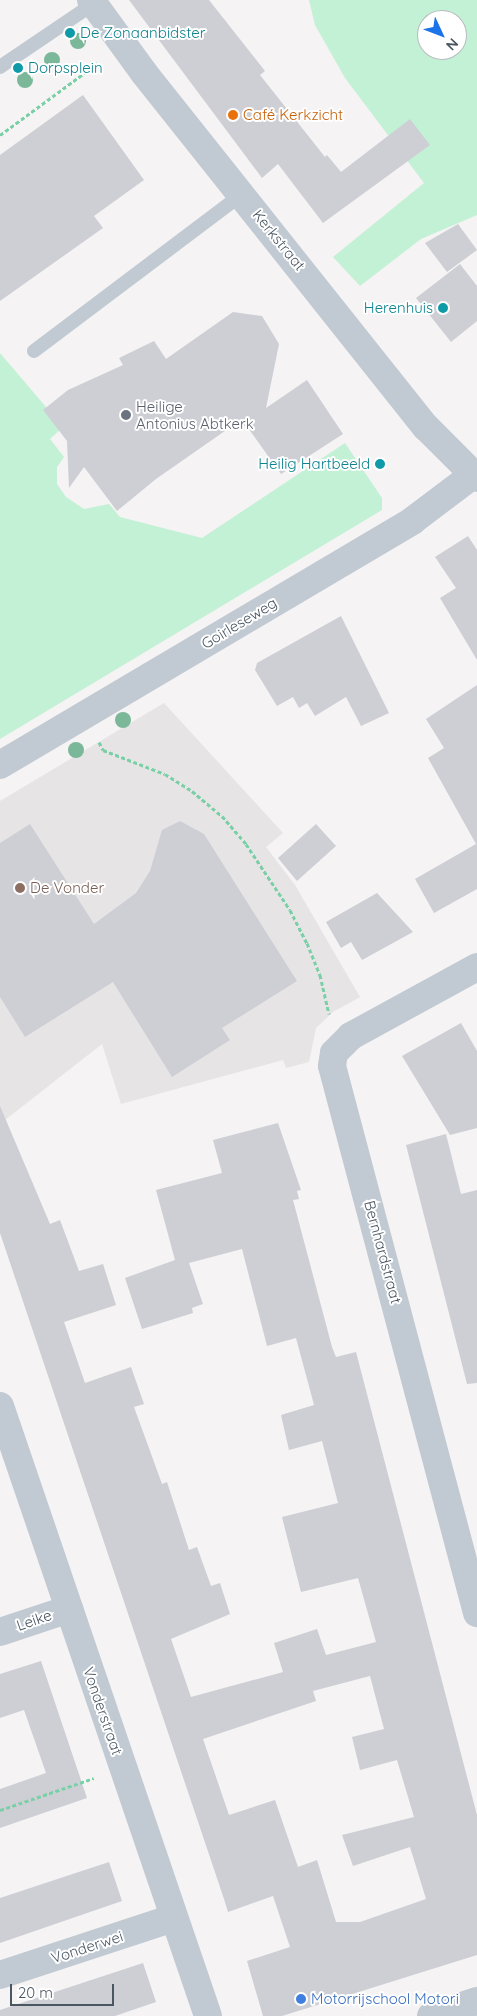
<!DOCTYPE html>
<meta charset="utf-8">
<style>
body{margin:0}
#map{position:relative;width:477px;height:2016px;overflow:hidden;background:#f5f3f3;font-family:Quicksand,sans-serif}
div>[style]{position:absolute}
.education>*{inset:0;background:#e6e4e5}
.green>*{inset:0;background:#c3f1d5}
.building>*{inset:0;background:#cdcfd5}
.path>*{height:3px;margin-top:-1.5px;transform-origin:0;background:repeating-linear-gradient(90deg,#7ad0a6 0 4px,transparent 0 6.5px)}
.service>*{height:14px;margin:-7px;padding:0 7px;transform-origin:7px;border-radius:7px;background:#c1cad2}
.minor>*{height:28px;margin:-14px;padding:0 14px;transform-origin:14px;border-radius:14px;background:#c1cad2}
.tertiary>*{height:28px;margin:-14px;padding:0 14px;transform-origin:14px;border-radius:14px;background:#c1cad2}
.trees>*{width:16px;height:16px;margin:-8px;border-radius:50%;background:#7bb799}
.dots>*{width:14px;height:14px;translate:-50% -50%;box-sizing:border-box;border:2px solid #fff;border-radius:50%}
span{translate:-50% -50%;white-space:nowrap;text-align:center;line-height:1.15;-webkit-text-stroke:4px #fff;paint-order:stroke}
.culture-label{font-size:15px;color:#0d838f}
.left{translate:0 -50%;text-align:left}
.right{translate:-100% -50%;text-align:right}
.food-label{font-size:15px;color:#c56008}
.street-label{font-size:15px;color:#4a5661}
.worship-label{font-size:15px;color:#5b616d}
.education-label{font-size:15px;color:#785e54}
.shop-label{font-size:15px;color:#366cbe}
.north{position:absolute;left:417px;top:10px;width:50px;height:50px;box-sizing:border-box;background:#fff;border:1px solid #b7bbc0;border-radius:50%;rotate:133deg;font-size:14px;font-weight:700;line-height:20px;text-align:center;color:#4a5661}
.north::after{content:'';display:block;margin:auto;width:18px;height:22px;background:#1a73e8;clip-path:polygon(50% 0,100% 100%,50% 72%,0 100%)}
.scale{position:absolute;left:10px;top:1984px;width:104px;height:22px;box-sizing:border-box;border:2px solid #4a5661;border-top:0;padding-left:6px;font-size:15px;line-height:18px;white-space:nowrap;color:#4a5661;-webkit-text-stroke:4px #fff;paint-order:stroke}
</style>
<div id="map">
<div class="education">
<div style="clip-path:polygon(164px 703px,283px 833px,266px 847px,295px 885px,360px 997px,333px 1012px,316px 1028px,309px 1062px,286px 1068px,283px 1060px,121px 1104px,102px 1044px,0 1124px,0 801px)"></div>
</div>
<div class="green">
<div style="clip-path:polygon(evenodd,309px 0,477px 0,477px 215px,421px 239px,360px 286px,333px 257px,424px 183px,345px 78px,315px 25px,309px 0,427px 20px,457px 20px,457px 50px,427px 50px,427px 20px)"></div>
<div style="clip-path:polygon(0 353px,63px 427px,50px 439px,64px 457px,57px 467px,57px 484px,66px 497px,84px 509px,109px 504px,120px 517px,202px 538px,345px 443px,382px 498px,382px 510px,0 739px)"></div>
</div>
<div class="building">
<div style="clip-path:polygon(129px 0,209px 0,265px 71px,260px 75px,325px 157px,327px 155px,341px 172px,410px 119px,430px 145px,323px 223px,278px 164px,262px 178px)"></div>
<div style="clip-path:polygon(83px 95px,144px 180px,94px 216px,103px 228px,0 301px,0 155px)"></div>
<div style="clip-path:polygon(458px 224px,477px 250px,447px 272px,425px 243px)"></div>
<div style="clip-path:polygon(460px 264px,477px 286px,477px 321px,451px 342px,416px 298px)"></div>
<div style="clip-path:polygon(233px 312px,262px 316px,279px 344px,266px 408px,307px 380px,343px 434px,281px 474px,246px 425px,236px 431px,232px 426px,156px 479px,117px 511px,84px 467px,69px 488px,67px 441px,43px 410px,68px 390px,123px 365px,119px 358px,154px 341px,166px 359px)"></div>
<div style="clip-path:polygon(468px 536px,477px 550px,477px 660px,440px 598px,456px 588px,435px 557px)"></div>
<div style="clip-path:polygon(341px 616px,389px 713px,361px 726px,346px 697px,315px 716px,307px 703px,299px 708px,293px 697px,277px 706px,255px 670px,257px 663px)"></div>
<div style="clip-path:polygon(477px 685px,477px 889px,434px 913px,415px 879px,476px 844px,428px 758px,444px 748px,426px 719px)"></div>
<div style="clip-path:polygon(180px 821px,204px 834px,297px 981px,222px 1028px,230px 1040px,172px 1077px,113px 982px,25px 1037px,0 997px,0 843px,30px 824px,94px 924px,136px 893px,150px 871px,162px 830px)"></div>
<div style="clip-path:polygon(316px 824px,336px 846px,297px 881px,278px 858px)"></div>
<div style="clip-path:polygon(377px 893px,413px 932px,362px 960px,351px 942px,341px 948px,326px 922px)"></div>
<div style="clip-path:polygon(461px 1023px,477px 1051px,477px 1128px,450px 1135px,402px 1056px)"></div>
<div style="clip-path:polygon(evenodd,0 1106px,50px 1224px,60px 1220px,79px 1271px,103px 1264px,116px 1305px,64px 1322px,85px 1383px,131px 1367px,144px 1404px,134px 1407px,162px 1484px,167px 1482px,189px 1550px,197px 1547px,211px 1586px,220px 1583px,230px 1614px,171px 1639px,191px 1697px,283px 1672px,274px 1643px,317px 1629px,326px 1655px,376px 1642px,358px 1578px,301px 1592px,282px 1517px,338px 1503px,322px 1441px,289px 1450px,281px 1415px,314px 1405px,296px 1338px,267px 1346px,242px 1249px,189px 1263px,203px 1304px,192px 1308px,193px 1313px,142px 1329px,125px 1278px,175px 1260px,156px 1190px,222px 1173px,213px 1140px,278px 1123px,301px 1190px,297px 1191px,299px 1199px,293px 1200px,332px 1347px,336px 1357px,356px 1352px,477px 1815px,477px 1955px,282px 2016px,263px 2016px,247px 1961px,290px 1947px,273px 1896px,228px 1912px,224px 1899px,0 1233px,0 1106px,370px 1676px,384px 1729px,352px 1737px,360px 1770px,397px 1760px,414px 1817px,342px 1835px,353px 1866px,410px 1847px,426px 1899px,360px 1922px,336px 1922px,317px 1860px,298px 1867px,275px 1800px,229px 1815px,203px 1739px,316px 1701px,313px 1691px,370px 1676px)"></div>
<div style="clip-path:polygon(446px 1134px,461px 1194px,477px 1190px,477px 1383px,467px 1384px,406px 1145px)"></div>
<div style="clip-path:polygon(41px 1661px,87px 1798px,0 1828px,0 1789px,46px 1773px,24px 1710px,0 1718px,0 1674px)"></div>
<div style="clip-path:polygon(109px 1862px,122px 1901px,0 1943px,0 1898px)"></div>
<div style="clip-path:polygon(143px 1963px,156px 2002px,115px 2016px,0 2016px,0 2010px)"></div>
</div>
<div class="path">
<div style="left:0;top:135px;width:122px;rotate:-36.3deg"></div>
<div style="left:99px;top:742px;width:9px;rotate:63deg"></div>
<div style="left:103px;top:750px;width:66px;rotate:21.2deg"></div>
<div style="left:165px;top:774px;width:32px;rotate:32deg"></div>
<div style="left:192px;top:791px;width:39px;rotate:40deg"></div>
<div style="left:222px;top:816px;width:37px;rotate:49deg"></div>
<div style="left:246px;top:844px;width:79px;rotate:56.3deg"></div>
<div style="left:290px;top:910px;width:37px;rotate:63deg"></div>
<div style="left:307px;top:943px;width:35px;rotate:68deg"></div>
<div style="left:320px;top:975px;width:40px;rotate:77deg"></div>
<div style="left:0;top:1810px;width:99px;rotate:-18.8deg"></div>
</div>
<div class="service">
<div style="left:0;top:67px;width:112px;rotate:-34.1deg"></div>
<div style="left:34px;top:351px;width:261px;rotate:-37deg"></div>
</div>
<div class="minor">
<div style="left:0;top:765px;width:479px;rotate:-30.6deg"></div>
<div style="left:412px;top:521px;width:76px;rotate:-37deg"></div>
<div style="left:477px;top:967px;width:144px;rotate:151.3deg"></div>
<div style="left:351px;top:1036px;width:24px;rotate:135deg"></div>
<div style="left:334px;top:1053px;width:13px;rotate:99deg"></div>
<div style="left:332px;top:1066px;width:566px;rotate:75.15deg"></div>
<div style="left:0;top:1406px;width:644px;rotate:71.17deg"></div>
<div style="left:0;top:1632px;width:73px;rotate:-18.4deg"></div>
<div style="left:0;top:1975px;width:182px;rotate:-18.2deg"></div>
<div style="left:431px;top:2016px;width:48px;rotate:-18.1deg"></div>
</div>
<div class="tertiary">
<div style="left:91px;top:0;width:90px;rotate:54deg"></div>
<div style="left:144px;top:73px;width:453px;rotate:51.5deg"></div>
<div style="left:426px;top:427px;width:72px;rotate:45deg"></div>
</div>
<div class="trees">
<div style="left:78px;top:41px"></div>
<div style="left:52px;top:60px"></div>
<div style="left:25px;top:80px"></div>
<div style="left:123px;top:720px"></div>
<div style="left:76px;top:750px"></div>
</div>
<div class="dots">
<div style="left:70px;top:33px;background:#0f9aa8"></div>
<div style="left:18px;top:68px;background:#0f9aa8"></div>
<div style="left:233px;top:115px;background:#e8710a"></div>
<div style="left:443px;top:308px;background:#0f9aa8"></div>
<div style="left:126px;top:415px;background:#6b7280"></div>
<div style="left:380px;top:464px;background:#0f9aa8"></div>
<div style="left:20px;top:888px;background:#8d6e63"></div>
<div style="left:301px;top:1999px;background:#3f7fe0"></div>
</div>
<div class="culture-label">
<span class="left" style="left:80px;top:33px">De Zonaanbidster</span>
<span class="left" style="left:28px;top:68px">Dorpsplein</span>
<span class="right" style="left:433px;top:308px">Herenhuis</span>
<span class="right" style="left:370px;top:464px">Heilig Hartbeeld</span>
</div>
<div class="food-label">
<span class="left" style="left:243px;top:115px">Café Kerkzicht</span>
</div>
<div class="street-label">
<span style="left:279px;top:240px;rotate:51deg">Kerkstraat</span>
<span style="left:239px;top:623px;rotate:-31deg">Goirleseweg</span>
<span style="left:383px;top:1252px;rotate:75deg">Bernhardstraat</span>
<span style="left:34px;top:1620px;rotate:-19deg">Leike</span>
<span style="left:103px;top:1711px;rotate:71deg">Vonderstraat</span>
<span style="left:87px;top:1947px;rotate:-18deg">Vonderwei</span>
</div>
<div class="worship-label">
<span class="left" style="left:136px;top:415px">Heilige<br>Antonius Abtkerk</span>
</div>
<div class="education-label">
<span class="left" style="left:30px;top:888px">De Vonder</span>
</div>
<div class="shop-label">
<span class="left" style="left:311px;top:1999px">Motorrijschool Motori</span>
</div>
<div class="north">N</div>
<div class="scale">20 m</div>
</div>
